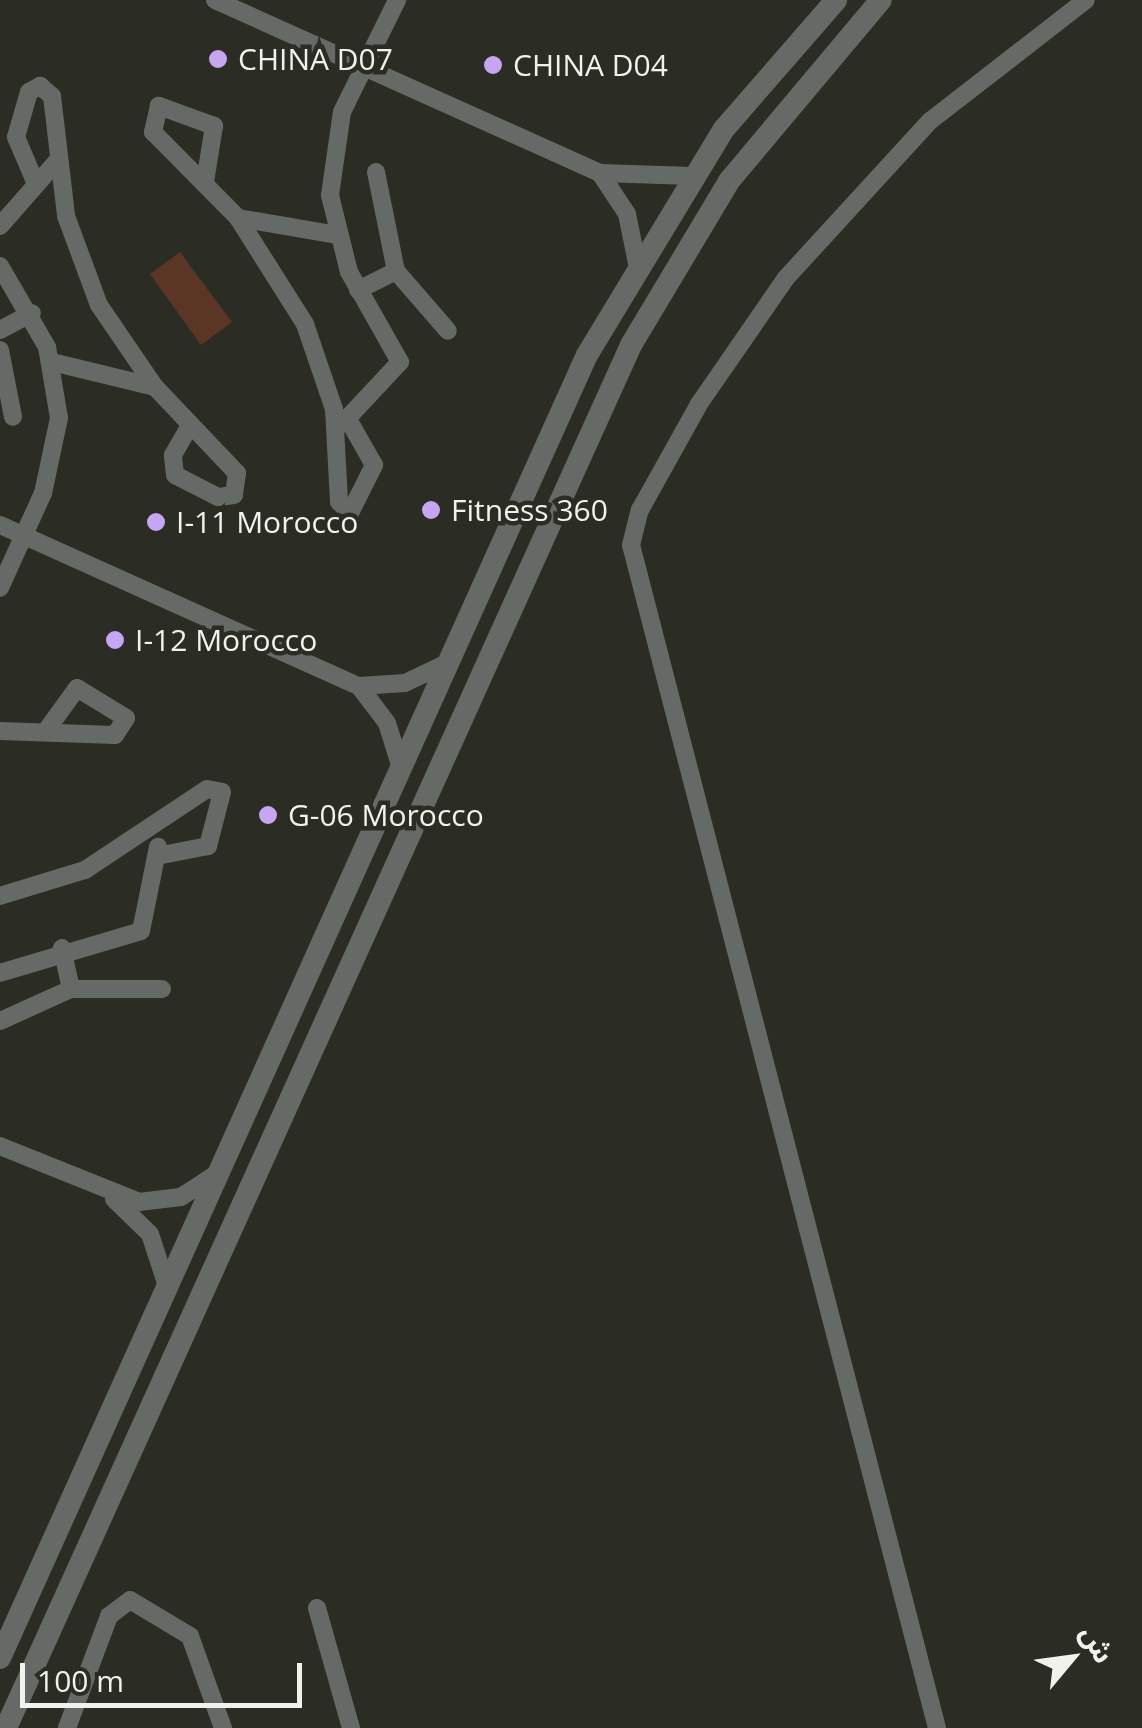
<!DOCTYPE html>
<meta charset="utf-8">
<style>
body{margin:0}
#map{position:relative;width:1142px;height:1728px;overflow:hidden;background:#2b2c23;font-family:"Open Sans","Noto Sans Arabic",sans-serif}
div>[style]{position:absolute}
.green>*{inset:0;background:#5c3625}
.minor>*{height:18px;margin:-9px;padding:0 9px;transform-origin:9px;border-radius:9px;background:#666a66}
.tertiary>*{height:22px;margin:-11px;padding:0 11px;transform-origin:11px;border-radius:11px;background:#666a66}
.dots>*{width:28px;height:28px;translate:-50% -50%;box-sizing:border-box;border:5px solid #2b2c23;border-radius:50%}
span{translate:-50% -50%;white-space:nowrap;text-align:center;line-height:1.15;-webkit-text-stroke:9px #2b2c23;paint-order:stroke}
.poi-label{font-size:30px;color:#f1f2ec}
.left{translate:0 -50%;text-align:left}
.north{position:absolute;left:1022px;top:1608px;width:100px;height:100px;-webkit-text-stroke:8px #2b2c23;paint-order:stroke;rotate:61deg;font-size:28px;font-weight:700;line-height:40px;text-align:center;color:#f1f2ec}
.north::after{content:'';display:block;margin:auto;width:35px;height:45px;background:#f1f2ec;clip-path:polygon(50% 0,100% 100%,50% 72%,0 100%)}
.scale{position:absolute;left:20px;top:1663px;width:282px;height:45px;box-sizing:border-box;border:5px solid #f1f2ec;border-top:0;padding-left:12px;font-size:30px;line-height:35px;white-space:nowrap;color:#f1f2ec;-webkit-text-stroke:8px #2b2c23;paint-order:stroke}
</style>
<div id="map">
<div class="green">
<div style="clip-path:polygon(180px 252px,232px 322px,201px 345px,150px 274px)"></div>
</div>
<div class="minor">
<div style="left:215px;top:0;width:422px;rotate:24.2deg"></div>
<div style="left:600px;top:173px;width:92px;rotate:1.9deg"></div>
<div style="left:376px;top:172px;width:101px;rotate:78.6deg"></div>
<div style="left:396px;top:271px;width:79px;rotate:49.1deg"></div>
<div style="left:600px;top:173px;width:49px;rotate:56.6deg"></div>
<div style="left:627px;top:214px;width:50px;rotate:78.5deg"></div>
<div style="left:205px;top:182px;width:57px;rotate:-80.9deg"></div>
<div style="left:214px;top:126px;width:59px;rotate:-160deg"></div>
<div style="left:159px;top:106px;width:27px;rotate:103deg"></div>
<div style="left:153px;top:132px;width:121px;rotate:45.3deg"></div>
<div style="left:238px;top:218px;width:125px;rotate:57.7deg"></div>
<div style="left:305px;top:324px;width:90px;rotate:71.2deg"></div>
<div style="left:334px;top:409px;width:93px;rotate:86.9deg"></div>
<div style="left:339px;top:502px;width:16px;rotate:45deg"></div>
<div style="left:350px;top:513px;width:54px;rotate:-63.4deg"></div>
<div style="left:374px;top:465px;width:53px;rotate:-119.5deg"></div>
<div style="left:36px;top:184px;width:51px;rotate:-113.1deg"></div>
<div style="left:16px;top:137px;width:47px;rotate:-73.9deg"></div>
<div style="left:29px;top:92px;width:13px;rotate:-29deg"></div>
<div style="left:40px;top:86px;width:16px;rotate:40deg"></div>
<div style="left:52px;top:96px;width:121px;rotate:83.3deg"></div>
<div style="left:66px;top:216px;width:95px;rotate:69.7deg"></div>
<div style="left:99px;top:305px;width:99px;rotate:55.7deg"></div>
<div style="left:155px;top:387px;width:119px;rotate:46.4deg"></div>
<div style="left:237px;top:473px;width:22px;rotate:98deg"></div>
<div style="left:234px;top:495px;width:16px;rotate:173deg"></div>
<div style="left:218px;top:497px;width:48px;rotate:-152.9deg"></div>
<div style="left:175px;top:475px;width:20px;rotate:-96deg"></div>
<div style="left:173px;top:455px;width:34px;rotate:-60deg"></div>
<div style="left:238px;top:218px;width:100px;rotate:9.7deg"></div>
<div style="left:0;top:226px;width:88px;rotate:-48.7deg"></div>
<div style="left:0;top:266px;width:94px;rotate:59.9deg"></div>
<div style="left:47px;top:347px;width:72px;rotate:80.4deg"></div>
<div style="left:59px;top:418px;width:77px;rotate:102deg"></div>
<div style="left:43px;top:493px;width:104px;rotate:114.4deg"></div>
<div style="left:358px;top:290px;width:42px;rotate:-26.6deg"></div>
<div style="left:0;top:330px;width:36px;rotate:-28deg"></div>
<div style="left:0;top:350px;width:68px;rotate:79deg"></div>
<div style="left:52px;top:362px;width:106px;rotate:13.6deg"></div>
<div style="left:342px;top:424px;width:85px;rotate:-46.9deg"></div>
<div style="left:400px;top:362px;width:103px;rotate:-119.5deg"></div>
<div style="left:349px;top:272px;width:79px;rotate:-103.9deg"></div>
<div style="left:330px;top:195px;width:84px;rotate:-81.8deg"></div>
<div style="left:342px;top:112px;width:125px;rotate:-63.8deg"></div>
<div style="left:0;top:525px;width:393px;rotate:24.2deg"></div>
<div style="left:359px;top:686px;width:46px;rotate:52.9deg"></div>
<div style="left:387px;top:723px;width:47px;rotate:72.7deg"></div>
<div style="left:359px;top:686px;width:46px;rotate:-3.7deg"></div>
<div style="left:405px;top:683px;width:47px;rotate:-25.5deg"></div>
<div style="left:0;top:731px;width:115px;rotate:2deg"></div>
<div style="left:115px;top:735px;width:20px;rotate:-57deg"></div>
<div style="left:126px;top:718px;width:57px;rotate:-148.5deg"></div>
<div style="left:77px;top:688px;width:53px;rotate:125.8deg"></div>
<div style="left:0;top:896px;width:89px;rotate:-17deg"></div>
<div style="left:85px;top:870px;width:146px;rotate:-33.6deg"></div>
<div style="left:207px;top:789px;width:15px;rotate:11deg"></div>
<div style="left:222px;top:792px;width:56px;rotate:104.5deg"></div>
<div style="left:208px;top:846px;width:52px;rotate:168.9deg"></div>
<div style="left:62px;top:948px;width:42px;rotate:77.6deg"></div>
<div style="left:0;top:973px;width:147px;rotate:-16.6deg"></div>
<div style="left:141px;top:931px;width:86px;rotate:-78.6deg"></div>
<div style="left:0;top:1021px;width:78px;rotate:-24.3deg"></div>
<div style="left:71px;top:989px;width:91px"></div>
<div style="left:0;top:1146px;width:150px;rotate:21.9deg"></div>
<div style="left:139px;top:1202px;width:42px;rotate:-6.8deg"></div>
<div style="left:181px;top:1197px;width:42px;rotate:-33.3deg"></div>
<div style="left:114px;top:1199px;width:50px;rotate:44.2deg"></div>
<div style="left:150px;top:1234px;width:55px;rotate:71.9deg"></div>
<div style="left:317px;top:1608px;width:125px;rotate:74.2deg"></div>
<div style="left:67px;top:1728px;width:120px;rotate:-69.4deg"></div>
<div style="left:109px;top:1616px;width:26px;rotate:-37deg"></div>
<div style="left:130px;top:1600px;width:70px;rotate:31deg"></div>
<div style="left:190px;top:1636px;width:98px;rotate:70.3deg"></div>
<div style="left:937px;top:1728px;width:1222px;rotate:-104.5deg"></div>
<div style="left:631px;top:545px;width:36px;rotate:-76deg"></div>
<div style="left:640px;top:510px;width:121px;rotate:-60.9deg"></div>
<div style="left:699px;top:404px;width:153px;rotate:-55.4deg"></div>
<div style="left:786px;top:278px;width:213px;rotate:-47.5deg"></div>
<div style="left:930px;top:121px;width:197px;rotate:-37.8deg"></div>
</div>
<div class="tertiary">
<div style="left:0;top:1658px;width:1429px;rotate:-65.75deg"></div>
<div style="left:587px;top:355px;width:264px;rotate:-58.8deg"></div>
<div style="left:724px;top:129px;width:171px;rotate:-49deg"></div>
<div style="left:6px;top:1728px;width:1518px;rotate:-65.68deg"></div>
<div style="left:631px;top:345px;width:191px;rotate:-59.1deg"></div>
<div style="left:729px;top:181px;width:236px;rotate:-50deg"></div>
</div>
<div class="dots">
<div style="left:218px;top:59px;background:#c6a6f0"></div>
<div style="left:493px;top:65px;background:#c6a6f0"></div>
<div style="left:431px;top:510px;background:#c6a6f0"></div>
<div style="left:156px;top:522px;background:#c6a6f0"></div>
<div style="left:115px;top:640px;background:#c6a6f0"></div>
<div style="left:268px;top:815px;background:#c6a6f0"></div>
</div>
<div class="poi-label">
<span class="left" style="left:238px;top:59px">CHINA D07</span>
<span class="left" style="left:513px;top:65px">CHINA D04</span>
<span class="left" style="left:451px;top:510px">Fitness 360</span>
<span class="left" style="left:176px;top:522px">I-11 Morocco</span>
<span class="left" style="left:135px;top:640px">I-12 Morocco</span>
<span class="left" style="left:288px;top:815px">G-06 Morocco</span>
</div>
<div class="north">ش</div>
<div class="scale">100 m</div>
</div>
